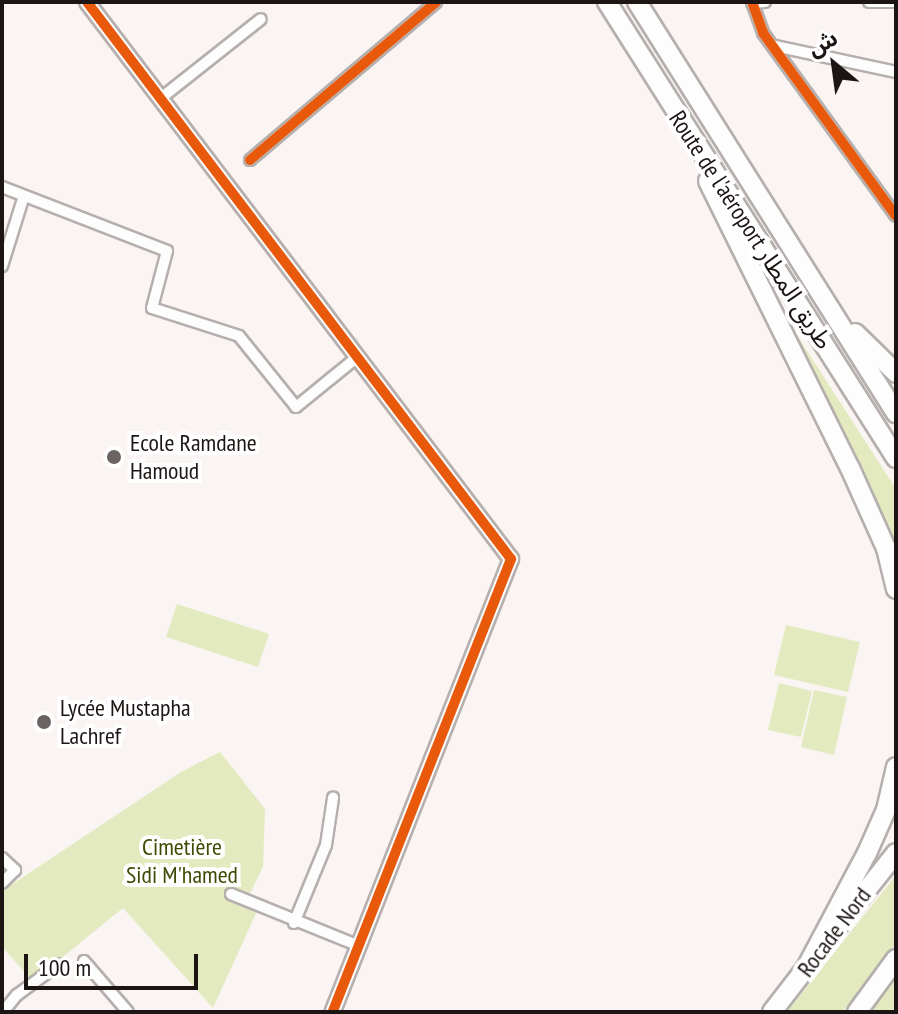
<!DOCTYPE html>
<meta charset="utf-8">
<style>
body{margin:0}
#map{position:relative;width:898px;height:1014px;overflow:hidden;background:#faf4f2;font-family:"PT Sans Narrow","Noto Sans Arabic",sans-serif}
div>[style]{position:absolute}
.green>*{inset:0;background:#e3eac0}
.roads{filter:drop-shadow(2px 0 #b5afad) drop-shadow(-2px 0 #b5afad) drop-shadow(0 2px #b5afad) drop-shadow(0 -2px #b5afad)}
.street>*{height:10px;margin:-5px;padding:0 5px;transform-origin:5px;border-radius:5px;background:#fefdfd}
.secondary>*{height:14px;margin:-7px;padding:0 7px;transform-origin:7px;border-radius:7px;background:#fefdfd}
.highway>*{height:18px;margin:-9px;padding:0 9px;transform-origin:9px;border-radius:9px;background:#fefdfd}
.cycleway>*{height:10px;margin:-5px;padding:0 5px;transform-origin:5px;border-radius:5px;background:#e8590c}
.dots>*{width:22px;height:22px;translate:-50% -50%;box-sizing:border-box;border:4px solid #fff;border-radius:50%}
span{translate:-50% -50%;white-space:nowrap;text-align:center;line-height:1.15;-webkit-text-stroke:8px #fff;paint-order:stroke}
.street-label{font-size:24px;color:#1c1513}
.poi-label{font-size:24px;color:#1c1513}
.left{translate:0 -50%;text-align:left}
.park-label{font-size:24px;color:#404a04}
.frame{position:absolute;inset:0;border:4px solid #1c1513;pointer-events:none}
.north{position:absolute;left:794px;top:24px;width:80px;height:80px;-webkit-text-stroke:6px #fff;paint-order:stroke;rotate:331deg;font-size:22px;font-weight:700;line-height:32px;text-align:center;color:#1c1513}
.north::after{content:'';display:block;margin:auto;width:28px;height:36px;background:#1c1513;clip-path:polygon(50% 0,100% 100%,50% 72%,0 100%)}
.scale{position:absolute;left:24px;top:954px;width:174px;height:36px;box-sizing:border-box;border:4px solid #1c1513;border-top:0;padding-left:10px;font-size:24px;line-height:28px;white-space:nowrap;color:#1c1513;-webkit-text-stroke:6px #fff;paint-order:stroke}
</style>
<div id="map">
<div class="green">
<div style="clip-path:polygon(784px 315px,896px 489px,896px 557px,858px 461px)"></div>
<div style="clip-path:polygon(177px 604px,269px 634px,258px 667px,166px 637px)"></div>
<div style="clip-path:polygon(786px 625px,860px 642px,848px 692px,774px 675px)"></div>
<div style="clip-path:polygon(779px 683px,812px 691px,801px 737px,768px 730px)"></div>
<div style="clip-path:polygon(814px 690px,847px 697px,834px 755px,801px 747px)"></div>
<div style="clip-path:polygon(220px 752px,265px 809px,263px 867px,243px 907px,257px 911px,213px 1008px,123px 908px,33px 981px,2px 947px,2px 891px,181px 772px)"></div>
<div style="clip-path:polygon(896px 875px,896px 943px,843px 1012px,787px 1012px)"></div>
<div style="clip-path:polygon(896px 972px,896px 1012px,866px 1012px)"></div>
</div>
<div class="roads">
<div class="street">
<div style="left:752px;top:2px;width:33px;rotate:70deg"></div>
<div style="left:763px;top:33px;width:226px;rotate:54deg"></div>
<div style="left:869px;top:2px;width:27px"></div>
<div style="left:752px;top:3px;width:13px;rotate:-4deg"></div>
<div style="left:775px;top:46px;width:124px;rotate:12.1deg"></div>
<div style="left:161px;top:98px;width:127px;rotate:-38.3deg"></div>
<div style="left:250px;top:160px;width:244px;rotate:-40.3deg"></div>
<div style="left:2px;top:187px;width:177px;rotate:21.2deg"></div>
<div style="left:167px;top:251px;width:59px;rotate:104.7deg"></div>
<div style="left:152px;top:308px;width:91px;rotate:17.8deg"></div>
<div style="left:239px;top:336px;width:91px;rotate:51.2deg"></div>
<div style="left:296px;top:407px;width:77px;rotate:-39.2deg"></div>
<div style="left:2px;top:266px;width:73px;rotate:-72.6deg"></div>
<div style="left:2px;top:858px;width:18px;rotate:43deg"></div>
<div style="left:15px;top:870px;width:18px;rotate:135deg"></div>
<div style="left:231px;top:894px;width:138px;rotate:22.1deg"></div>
<div style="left:294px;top:923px;width:84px;rotate:-67.7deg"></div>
<div style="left:326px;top:845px;width:48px;rotate:-81.5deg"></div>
<div style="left:84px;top:961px;width:67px;rotate:49.2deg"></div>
<div style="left:3px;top:1012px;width:22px;rotate:-51deg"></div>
<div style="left:17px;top:995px;width:52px;rotate:-36.4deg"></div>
</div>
<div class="secondary">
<div style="left:87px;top:2px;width:700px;rotate:52.72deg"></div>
<div style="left:511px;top:559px;width:487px;rotate:111.5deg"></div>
</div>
<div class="highway">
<div style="left:607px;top:2px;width:540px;rotate:57.63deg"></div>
<div style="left:637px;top:2px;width:486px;rotate:57.8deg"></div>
<div style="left:708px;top:181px;width:320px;rotate:63.7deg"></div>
<div style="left:850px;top:468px;width:88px;rotate:65.8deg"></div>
<div style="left:886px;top:548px;width:42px;rotate:76.3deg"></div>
<div style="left:855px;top:333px;width:57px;rotate:44.3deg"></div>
<div style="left:838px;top:926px;width:93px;rotate:-51.5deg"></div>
<div style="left:806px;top:968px;width:130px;rotate:-62.1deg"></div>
<div style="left:867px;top:853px;width:47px;rotate:-66.2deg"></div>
<div style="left:886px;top:810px;width:44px;rotate:-76.9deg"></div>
<div style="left:772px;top:1012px;width:67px;rotate:-52.3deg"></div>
<div style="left:857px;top:1012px;width:66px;rotate:-53.7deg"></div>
</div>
</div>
<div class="cycleway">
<div style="left:87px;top:2px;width:700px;rotate:52.72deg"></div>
<div style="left:511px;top:559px;width:487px;rotate:111.5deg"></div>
<div style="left:752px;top:2px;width:33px;rotate:70deg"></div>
<div style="left:763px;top:33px;width:226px;rotate:54deg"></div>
<div style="left:250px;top:160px;width:244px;rotate:-40.3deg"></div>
</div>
<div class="dots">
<div style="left:114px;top:457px;background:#6a6361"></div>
<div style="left:44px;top:722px;background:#6a6361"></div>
</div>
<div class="street-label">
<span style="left:751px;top:230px;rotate:57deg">Route de l'aéroport طريق المطار</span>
<span style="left:834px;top:932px;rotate:-53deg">Rocade Nord</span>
</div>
<div class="poi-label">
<span class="left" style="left:130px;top:457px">Ecole Ramdane<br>Hamoud</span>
<span class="left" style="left:60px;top:722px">Lycée Mustapha<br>Lachref</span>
</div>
<div class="park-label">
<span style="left:182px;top:861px">Cimetière<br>Sidi M'hamed</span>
</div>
<div class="frame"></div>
<div class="north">ش</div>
<div class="scale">100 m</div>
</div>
